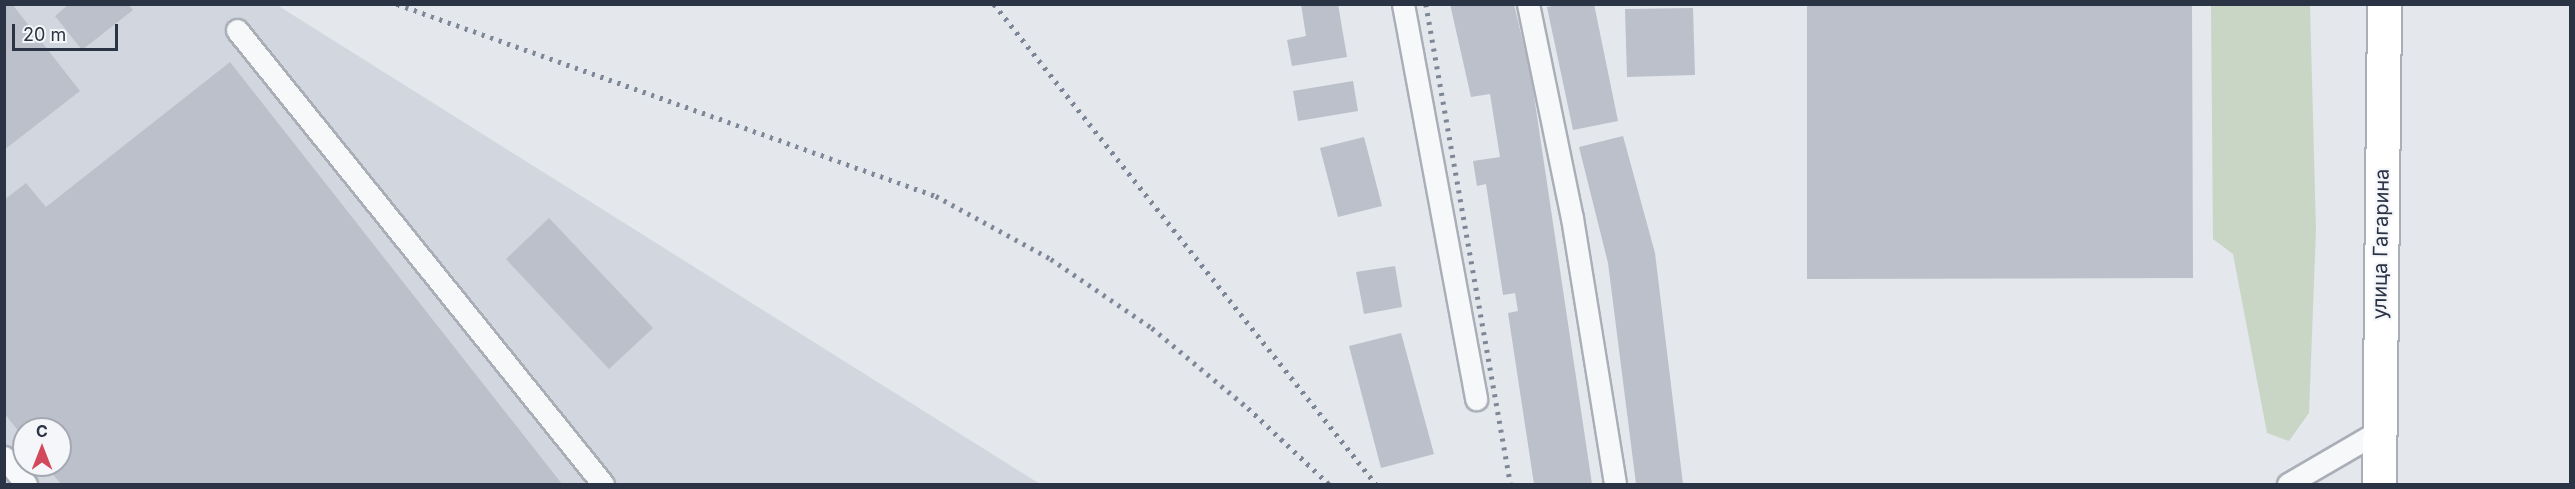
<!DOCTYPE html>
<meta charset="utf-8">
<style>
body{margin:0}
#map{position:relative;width:2575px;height:489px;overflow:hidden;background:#e4e7ec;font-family:Inter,sans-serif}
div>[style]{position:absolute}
.built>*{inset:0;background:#d2d6de}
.green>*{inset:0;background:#c9d6c5}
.building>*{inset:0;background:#bbc0ca}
.roads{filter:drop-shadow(2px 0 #a9aeb7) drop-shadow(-2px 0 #a9aeb7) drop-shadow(0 2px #a9aeb7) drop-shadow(0 -2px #a9aeb7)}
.service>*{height:21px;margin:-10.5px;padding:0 10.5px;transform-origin:10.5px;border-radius:10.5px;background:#f7f8fa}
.secondary>*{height:33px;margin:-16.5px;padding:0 16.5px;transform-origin:16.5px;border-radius:16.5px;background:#fff}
.rail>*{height:4.5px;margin-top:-2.25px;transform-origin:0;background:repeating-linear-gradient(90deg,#7d8696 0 3px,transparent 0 9px)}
span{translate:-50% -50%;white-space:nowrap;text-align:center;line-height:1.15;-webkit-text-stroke:4.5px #f4f6f9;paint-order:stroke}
.street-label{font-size:20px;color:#2b3445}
.frame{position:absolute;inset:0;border:6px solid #2b3445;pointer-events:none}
.north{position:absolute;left:12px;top:417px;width:60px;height:60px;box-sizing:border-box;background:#f4f6f9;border:2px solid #a4a8b1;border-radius:50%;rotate:0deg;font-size:16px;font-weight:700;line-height:24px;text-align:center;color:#2b3445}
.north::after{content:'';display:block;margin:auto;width:21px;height:27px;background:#d1495b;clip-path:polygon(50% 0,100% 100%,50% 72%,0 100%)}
.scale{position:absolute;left:12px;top:24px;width:106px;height:27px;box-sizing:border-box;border:3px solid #2b3445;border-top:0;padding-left:8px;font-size:18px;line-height:21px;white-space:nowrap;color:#2b3445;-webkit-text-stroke:4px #f4f6f9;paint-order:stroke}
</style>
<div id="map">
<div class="built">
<div style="clip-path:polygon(evenodd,4px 5px,277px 5px,1040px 484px,5px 484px,4px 5px,24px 429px,60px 429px,60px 465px,24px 465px,24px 429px)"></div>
</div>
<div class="green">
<div style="clip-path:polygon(2211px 5px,2310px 5px,2316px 230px,2309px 413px,2289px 441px,2267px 433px,2233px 254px,2213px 239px)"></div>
</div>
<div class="building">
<div style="clip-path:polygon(12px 4px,80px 91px,4px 150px,4px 5px)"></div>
<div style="clip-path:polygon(69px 4px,128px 4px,133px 10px,82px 50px,55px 16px)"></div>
<div style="clip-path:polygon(1301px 4px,1338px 4px,1347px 57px,1292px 66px,1287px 40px,1306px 36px)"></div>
<div style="clip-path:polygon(1450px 4px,1514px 4px,1531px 76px,1592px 484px,1534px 484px,1508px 313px,1518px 311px,1515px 293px,1503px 295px,1486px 184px,1477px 186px,1473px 161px,1500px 157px,1490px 94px,1471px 97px)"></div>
<div style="clip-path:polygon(1561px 4px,1594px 4px,1618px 121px,1573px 130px,1547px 7px)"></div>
<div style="clip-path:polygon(1807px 4px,2192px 4px,2193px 278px,1807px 279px)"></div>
<div style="clip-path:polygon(1693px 8px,1695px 75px,1627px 77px,1625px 9px)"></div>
<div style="clip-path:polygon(230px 62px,562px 484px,61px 484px,45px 465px,60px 465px,60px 429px,24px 429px,24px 438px,4px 413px,4px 200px,26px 183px,46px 207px)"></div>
<div style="clip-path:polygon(1353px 81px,1358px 111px,1298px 121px,1293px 91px)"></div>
<div style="clip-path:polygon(1623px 136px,1655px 253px,1683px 484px,1636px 484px,1608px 263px,1579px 147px)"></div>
<div style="clip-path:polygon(1364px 137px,1382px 206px,1338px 217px,1320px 148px)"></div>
<div style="clip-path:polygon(549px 218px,653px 328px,609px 369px,506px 259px)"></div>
<div style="clip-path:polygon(1395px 266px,1402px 307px,1364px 314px,1356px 272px)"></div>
<div style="clip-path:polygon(1401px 333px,1434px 454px,1381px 468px,1349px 346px)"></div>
</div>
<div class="roads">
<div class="service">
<div style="left:1403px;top:4px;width:402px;rotate:79.5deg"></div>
<div style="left:1528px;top:4px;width:218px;rotate:78.4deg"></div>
<div style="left:1572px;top:218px;width:269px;rotate:80.8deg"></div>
<div style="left:237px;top:30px;width:583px;rotate:51.13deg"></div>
<div style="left:4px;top:457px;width:35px;rotate:51deg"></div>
<div style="left:2288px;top:484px;width:105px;rotate:-30.2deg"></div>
</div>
<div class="secondary">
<div style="left:2379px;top:484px;width:480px;rotate:-89.4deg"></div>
</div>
</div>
<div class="rail">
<div style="left:397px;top:4px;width:572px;rotate:19.61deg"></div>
<div style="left:936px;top:196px;width:131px;rotate:28.7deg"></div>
<div style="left:1051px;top:259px;width:122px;rotate:34.3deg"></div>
<div style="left:1152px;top:328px;width:125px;rotate:39.8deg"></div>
<div style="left:1248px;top:408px;width:111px;rotate:43.2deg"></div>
<div style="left:994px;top:4px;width:613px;rotate:51.49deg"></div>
<div style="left:1426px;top:4px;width:487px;rotate:80deg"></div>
</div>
<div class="street-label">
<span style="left:2381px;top:244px;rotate:-89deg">улица Гагарина</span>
</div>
<div class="frame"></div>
<div class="north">С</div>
<div class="scale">20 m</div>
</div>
